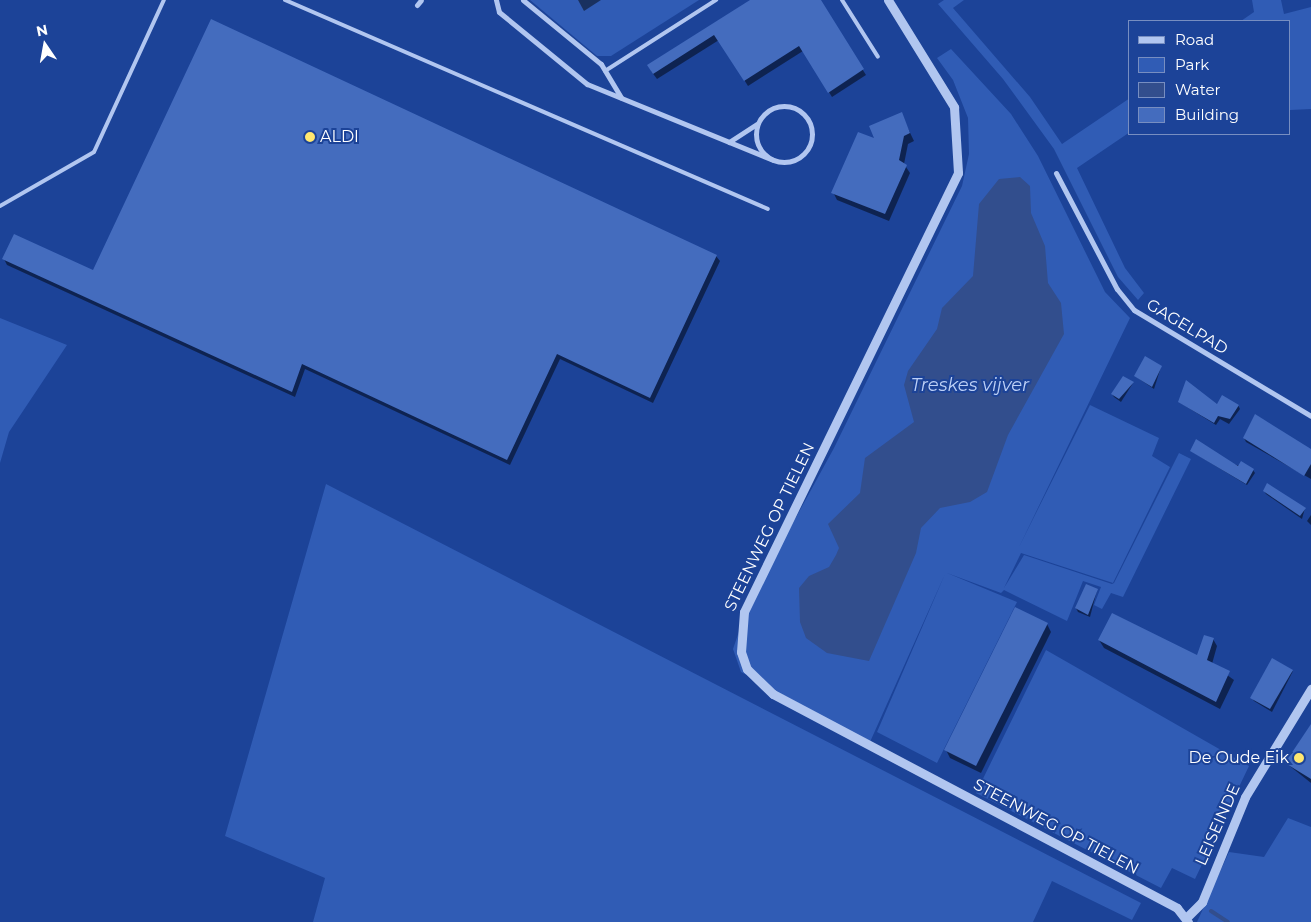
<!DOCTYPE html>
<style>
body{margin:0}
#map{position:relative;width:1311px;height:922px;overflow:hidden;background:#1c4398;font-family:Montserrat,sans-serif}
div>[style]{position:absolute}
.green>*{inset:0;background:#305cb5}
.water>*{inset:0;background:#324e8d}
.shadow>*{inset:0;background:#0007}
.stream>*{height:4px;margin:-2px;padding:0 2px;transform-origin:2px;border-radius:2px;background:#324e8d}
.building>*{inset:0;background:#446cbe}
.service>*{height:4px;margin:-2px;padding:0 2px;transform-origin:2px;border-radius:2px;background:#b1c6f0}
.minor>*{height:5px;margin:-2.5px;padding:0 2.5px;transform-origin:2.5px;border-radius:2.5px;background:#b1c6f0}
.minor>.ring{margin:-2.5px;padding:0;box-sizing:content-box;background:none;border:5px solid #b1c6f0;border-radius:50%}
.tertiary>*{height:9px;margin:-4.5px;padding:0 4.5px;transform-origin:4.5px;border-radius:4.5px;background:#b1c6f0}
.dots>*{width:14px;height:14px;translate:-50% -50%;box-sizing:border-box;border:2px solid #1c4398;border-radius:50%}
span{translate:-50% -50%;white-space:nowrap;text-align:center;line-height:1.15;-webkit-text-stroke:4px #1c4398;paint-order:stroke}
.poi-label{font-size:16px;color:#fff}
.left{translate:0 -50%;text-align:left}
.right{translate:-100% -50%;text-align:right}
.street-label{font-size:16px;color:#fff}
.water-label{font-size:18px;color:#bdd0f6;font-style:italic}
.legend{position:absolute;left:1128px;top:20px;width:162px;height:115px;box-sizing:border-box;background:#1c4398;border:1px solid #778ec1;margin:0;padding:6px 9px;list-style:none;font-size:15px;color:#fff}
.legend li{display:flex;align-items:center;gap:10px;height:25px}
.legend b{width:25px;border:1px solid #778ec1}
.north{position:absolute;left:20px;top:20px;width:50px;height:50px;-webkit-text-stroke:4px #1c4398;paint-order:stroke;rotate:348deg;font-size:14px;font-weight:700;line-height:20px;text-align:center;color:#fff}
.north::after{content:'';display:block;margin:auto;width:18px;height:22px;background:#fff;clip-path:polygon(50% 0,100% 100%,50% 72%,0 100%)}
</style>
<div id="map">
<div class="green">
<div style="clip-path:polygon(530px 0,699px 0,611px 56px,597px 56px)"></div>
<div style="clip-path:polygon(944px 0,964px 0,953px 8px,1030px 97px,1062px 144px,1130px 98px,1130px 132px,1077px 168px,1125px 268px,1144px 293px,1138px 300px,1118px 277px,1054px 149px,1003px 79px,938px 4px)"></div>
<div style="clip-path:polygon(1252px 0,1281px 0,1284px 14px,1311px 7px,1311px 109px,1290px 110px,1290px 21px,1241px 21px,1254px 12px)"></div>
<div style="clip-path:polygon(951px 49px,1011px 114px,1038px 156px,1105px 292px,1130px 318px,1019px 547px,1090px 405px,1159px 438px,1152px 456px,1170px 467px,1113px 583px,1021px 553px,1004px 588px,1024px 555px,1112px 584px,1114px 583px,1179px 453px,1191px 459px,1123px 597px,1111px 593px,1102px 609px,1094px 605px,1101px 587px,1083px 581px,1067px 621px,1004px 590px,1001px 593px,947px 573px,1017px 602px,937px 763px,877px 732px,945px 574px,870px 742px,741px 672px,733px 649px,748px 605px,834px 448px,962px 186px,969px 154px,968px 118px,953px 80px,937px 58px)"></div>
<div style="clip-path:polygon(0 318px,67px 345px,9px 432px,0 463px)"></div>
<div style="clip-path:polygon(326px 484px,1141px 903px,1132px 920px,1052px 881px,1033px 922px,313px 922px,325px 878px,225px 836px)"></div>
<div style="clip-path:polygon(1046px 650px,1249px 766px,1195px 879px,1172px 868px,1161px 888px,976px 793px)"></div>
<div style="clip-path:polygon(1288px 818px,1311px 827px,1311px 922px,1197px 922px,1229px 852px,1264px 857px)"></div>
</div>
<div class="water">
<div style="clip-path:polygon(1020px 177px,1030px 186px,1031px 213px,1045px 246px,1048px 283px,1061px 303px,1064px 334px,1008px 435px,987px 492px,970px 502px,940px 508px,921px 528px,916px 553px,869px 661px,827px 653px,806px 638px,800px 622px,799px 588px,809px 576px,829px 567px,836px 555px,839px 548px,828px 524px,860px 493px,865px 458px,914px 422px,904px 385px,908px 371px,937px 329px,942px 308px,973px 276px,979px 204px,999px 179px)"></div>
</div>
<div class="shadow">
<div style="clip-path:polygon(578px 0,601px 0,584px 11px)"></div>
<div style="clip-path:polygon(753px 0,819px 0,866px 75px,832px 97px,803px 51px,748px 86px,719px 40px,657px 79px,651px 71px)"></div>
<div style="clip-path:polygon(901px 114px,914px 141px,908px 144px,904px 164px,910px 173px,889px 221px,837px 200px,833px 192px)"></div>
<div style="clip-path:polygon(716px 256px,720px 261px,653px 403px,560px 359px,510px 465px,305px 369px,295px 397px,7px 265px,4px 259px,94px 272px)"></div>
<div style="clip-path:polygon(1161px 367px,1154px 389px,1135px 376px)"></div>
<div style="clip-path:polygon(1133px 383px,1121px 402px,1114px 397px,1112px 394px)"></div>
<div style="clip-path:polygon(1179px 402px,1238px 405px,1240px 409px,1229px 424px,1220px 419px,1216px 425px)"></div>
<div style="clip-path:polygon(1244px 438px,1311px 452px,1311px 479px,1246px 442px)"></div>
<div style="clip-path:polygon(1191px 451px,1253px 470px,1255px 473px,1247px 485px)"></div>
<div style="clip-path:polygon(1264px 491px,1305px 508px,1302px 519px,1266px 494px)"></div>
<div style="clip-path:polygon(1311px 515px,1311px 525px,1307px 521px)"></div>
<div style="clip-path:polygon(1097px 590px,1090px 617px,1078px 612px,1076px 608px)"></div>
<div style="clip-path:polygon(1047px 624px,1051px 632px,981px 773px,950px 758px,946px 750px)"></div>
<div style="clip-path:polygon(1213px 639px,1217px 646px,1212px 664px,1234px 680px,1220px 709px,1104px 648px,1099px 640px,1198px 657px)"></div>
<div style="clip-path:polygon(1293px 671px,1272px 712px,1254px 701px,1252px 698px)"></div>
<div style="clip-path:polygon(1311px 730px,1311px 783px,1286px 763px)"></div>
</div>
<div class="stream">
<div style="left:1211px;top:911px;width:20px;rotate:33deg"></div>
</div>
<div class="building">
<div style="clip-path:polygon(750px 0,821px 0,864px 69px,828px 93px,799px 46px,744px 81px,714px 35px,653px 74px,647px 65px)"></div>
<div style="clip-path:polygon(211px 19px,717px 255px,650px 398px,557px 354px,507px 460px,302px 364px,292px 392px,2px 259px,14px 234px,93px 270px)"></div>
<div style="clip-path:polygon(902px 112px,910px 133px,904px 136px,899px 160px,907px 165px,885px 214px,831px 193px,858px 132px,874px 138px,869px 126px)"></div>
<div style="clip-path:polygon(1145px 356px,1162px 366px,1152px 387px,1134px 376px)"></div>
<div style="clip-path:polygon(1123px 376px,1134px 382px,1119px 399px,1111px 394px)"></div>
<div style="clip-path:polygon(1186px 380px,1217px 404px,1222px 395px,1239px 405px,1230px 419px,1218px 416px,1214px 423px,1178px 402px)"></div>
<div style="clip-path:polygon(1255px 414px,1311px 449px,1311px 464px,1304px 476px,1243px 438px)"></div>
<div style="clip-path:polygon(1196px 439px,1238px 466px,1241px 461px,1254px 469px,1246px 484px,1190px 451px)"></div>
<div style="clip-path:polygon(1267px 483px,1306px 508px,1300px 516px,1263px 491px)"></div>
<div style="clip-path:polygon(1086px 584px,1098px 589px,1088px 615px,1075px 608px)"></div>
<div style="clip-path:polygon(1015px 607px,1048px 623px,976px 766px,944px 750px)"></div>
<div style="clip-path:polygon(1112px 613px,1197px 655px,1204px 635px,1214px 638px,1207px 660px,1230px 671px,1216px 702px,1098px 640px)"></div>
<div style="clip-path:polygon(1272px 658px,1293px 670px,1270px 709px,1250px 698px)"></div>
<div style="clip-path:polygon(1311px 724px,1311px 779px,1285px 763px)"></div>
</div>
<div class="service">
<div style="left:285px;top:0;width:526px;rotate:23.4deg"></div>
<div style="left:842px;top:0;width:67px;rotate:57.7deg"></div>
<div style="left:605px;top:71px;width:132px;rotate:-32.6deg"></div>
<div style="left:0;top:206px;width:108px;rotate:-29.9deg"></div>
<div style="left:94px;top:152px;width:167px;rotate:-65.3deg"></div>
</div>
<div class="minor">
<div style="left:496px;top:0;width:12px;rotate:76deg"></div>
<div style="left:499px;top:12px;width:114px;rotate:39.3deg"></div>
<div style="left:587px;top:84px;width:201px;rotate:22.2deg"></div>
<div style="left:523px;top:0;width:101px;rotate:39.4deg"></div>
<div style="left:601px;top:64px;width:39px;rotate:59deg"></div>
<div style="left:417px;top:5px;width:6px;rotate:-51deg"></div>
<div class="ring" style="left:756px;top:106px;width:51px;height:51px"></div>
<div style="left:729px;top:142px;width:33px;rotate:-33deg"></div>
<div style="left:1056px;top:173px;width:131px;rotate:62.3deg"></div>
<div style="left:1117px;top:289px;width:27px;rotate:51deg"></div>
<div style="left:1134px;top:310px;width:206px;rotate:30.9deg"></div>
</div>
<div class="tertiary">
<div style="left:888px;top:0;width:126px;rotate:58.3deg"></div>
<div style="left:954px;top:107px;width:66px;rotate:86.5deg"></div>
<div style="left:958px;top:173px;width:488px;rotate:116deg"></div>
<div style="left:744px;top:612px;width:40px;rotate:94.3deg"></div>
<div style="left:741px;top:652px;width:18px;rotate:71deg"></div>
<div style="left:747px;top:669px;width:36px;rotate:44deg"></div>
<div style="left:773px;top:694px;width:457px;rotate:27.9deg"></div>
<div style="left:1177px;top:908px;width:18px;rotate:52deg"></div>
<div style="left:1186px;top:918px;width:23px;rotate:-45deg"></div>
<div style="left:1202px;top:902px;width:113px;rotate:-67.7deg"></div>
<div style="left:1245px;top:797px;width:127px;rotate:-58.6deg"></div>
</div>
<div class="dots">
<div style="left:310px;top:137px;background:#ffe770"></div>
<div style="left:1299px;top:758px;background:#ffe770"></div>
</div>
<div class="poi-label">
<span class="left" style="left:320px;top:137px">ALDI</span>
<span class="right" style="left:1289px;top:758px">De Oude Eik</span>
</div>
<div class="street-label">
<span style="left:1187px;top:327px;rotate:31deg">GAGELPAD</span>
<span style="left:770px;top:527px;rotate:-64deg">STEENWEG OP TIELEN</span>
<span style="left:1218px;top:825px;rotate:-66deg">LEISEINDE</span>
<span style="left:1056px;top:827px;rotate:28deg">STEENWEG OP TIELEN</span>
</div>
<div class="water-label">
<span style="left:970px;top:385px">Treskes vijver</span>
</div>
<ul class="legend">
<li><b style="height:6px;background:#b1c6f0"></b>Road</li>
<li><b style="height:14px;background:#305cb5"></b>Park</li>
<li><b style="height:14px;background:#324e8d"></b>Water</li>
<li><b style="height:14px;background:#446cbe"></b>Building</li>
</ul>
<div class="north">N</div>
</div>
